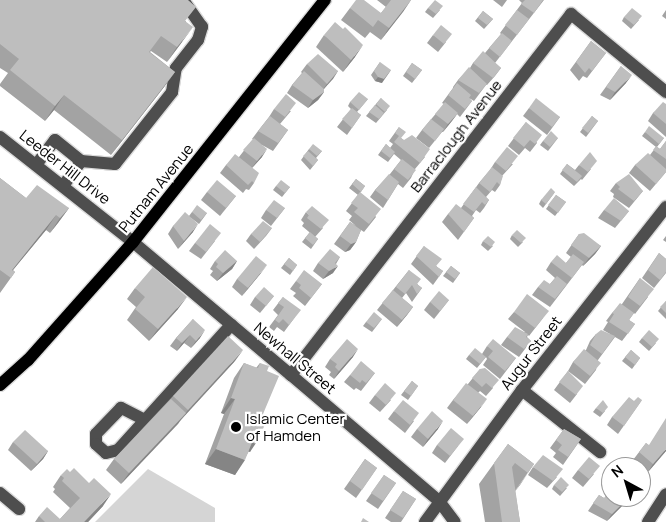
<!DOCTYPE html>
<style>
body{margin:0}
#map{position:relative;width:666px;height:522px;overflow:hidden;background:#fff;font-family:Manrope,sans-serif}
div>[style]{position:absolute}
.green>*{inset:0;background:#d5d5d5}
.roads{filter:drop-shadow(1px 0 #dbdbdb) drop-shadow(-1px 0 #dbdbdb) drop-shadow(0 1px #dbdbdb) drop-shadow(0 -1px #dbdbdb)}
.minor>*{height:12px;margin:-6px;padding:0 6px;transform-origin:6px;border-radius:6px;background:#4e4e4e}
.major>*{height:12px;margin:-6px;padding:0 6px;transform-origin:6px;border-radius:6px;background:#000}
.wall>*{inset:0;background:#a3a3a3}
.shaded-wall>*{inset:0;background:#858585}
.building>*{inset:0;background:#bebebe}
.dots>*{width:14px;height:14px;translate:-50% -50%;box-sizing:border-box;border:2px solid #fff;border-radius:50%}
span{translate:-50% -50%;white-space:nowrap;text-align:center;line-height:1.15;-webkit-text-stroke:4.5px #fff;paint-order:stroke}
.street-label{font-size:15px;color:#000}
.poi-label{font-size:15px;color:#000}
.left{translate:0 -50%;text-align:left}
.north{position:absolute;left:601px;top:457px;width:50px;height:50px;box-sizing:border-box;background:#fff;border:1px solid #999;border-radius:50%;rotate:321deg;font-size:14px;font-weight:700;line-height:20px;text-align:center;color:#000}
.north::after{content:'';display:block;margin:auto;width:18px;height:22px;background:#000;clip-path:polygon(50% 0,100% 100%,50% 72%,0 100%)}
</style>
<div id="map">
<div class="green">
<div style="clip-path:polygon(148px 469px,215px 508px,215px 522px,95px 522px)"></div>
</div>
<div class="roads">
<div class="minor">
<div style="left:0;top:137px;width:169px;rotate:38.3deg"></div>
<div style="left:133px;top:242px;width:207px;rotate:40.1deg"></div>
<div style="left:291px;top:375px;width:194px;rotate:40.4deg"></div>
<div style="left:439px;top:501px;width:26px;rotate:53deg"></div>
<div style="left:36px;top:165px;width:31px;rotate:-53deg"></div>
<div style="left:55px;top:140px;width:33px;rotate:39deg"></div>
<div style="left:81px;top:161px;width:34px;rotate:5deg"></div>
<div style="left:115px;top:164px;width:92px;rotate:-51.6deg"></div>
<div style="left:172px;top:92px;width:24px;rotate:-81deg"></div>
<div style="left:176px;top:68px;width:36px;rotate:-52deg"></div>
<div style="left:198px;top:40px;width:14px;rotate:-73deg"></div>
<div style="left:202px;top:27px;width:33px;rotate:-125deg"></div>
<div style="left:63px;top:186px;width:31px;rotate:-54deg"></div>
<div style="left:291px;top:375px;width:457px;rotate:-52.2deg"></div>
<div style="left:571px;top:14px;width:123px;rotate:39.4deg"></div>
<div style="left:522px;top:390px;width:100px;rotate:38.5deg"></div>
<div style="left:145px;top:420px;width:27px;rotate:-153deg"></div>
<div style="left:121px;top:408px;width:36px;rotate:134deg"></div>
<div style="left:96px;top:434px;width:10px;rotate:90deg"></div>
<div style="left:96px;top:444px;width:13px;rotate:42deg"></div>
<div style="left:106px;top:453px;width:12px;rotate:-14deg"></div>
<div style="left:118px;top:450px;width:169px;rotate:-47.9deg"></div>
<div style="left:0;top:493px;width:25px;rotate:40deg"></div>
<div style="left:425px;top:522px;width:164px;rotate:-53.7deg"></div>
<div style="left:522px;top:390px;width:233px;rotate:-51.8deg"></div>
<div style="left:648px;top:522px;width:33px;rotate:-57deg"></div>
</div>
<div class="major">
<div style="left:0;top:385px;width:38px;rotate:-42deg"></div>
<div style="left:28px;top:360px;width:158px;rotate:-48.3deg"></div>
<div style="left:133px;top:242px;width:309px;rotate:-51.6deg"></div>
</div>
</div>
<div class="wall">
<div style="clip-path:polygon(0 0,186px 21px,182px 42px,167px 62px,151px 51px,150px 52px,175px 72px,164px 87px,111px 155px,54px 110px,45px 121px,0 86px,0 84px,8px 73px,0 68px)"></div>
<div style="clip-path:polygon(377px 0,411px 0,381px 40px,370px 32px,365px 38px,341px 20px,350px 8px,381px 13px,386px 7px)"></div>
<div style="clip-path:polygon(493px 0,507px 0,502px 7px)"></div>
<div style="clip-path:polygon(519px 0,544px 0,495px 63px,501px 68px,495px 76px,487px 85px,486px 85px,474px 101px,469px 98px,472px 101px,460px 117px,457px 114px,443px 132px,442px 132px,429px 148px,416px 138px,422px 130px,444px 104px,442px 103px,453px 88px,453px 87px,458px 80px,470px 68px,473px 63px,485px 53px,501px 34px,500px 33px,522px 3px)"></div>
<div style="clip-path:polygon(428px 8px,440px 10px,433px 18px,425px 12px)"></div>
<div style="clip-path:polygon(666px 10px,666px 19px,662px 16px)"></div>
<div style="clip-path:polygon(483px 11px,493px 19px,484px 29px,475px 21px)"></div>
<div style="clip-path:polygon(624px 17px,639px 20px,631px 29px,622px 21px)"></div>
<div style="clip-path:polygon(324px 35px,355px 57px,343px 72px,316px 47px)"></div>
<div style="clip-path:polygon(433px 35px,446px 42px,438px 52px,427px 43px)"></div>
<div style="clip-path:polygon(591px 41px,606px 53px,587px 78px,583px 76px,579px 81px,570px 70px)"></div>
<div style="clip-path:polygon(380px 62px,382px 83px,375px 81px,371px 75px)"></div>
<div style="clip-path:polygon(412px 63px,422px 70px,412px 83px,403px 76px)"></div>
<div style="clip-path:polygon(307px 64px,338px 71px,324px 89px,324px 92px,318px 100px,308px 108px,287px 93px,292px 85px,302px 73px,301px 72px)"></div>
<div style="clip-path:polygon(621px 66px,626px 83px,610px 100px,600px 95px)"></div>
<div style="clip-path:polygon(381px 98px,387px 110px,376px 123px,366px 116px)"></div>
<div style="clip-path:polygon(368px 99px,357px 112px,361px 115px,347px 135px,337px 127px,351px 109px,348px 106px,350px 102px)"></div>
<div style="clip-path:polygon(666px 104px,666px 137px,648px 121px,653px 113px)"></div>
<div style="clip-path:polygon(529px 108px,560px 117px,547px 135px,523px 116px)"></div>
<div style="clip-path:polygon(274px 109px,291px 111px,280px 124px,288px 130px,273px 151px,262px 145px,262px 157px,252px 168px,254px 183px,249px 190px,246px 189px,243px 193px,220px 173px,226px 165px,239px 157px,253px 139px,252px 139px,258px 131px,269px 117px)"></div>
<div style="clip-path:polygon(592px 116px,598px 121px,586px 137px,580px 132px)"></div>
<div style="clip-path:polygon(526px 122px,537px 143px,530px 152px,525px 148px,519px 155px,508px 146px)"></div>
<div style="clip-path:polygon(399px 127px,401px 138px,425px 157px,415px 169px,411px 178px,403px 188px,398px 184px,383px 208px,370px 197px,375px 190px,390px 174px,401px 160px,394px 154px,388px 162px,378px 155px,386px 144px,390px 148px,393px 144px,389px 141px)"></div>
<div style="clip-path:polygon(645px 132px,664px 138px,657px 147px,660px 149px,666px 141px,666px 172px,650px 191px,629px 173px,635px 165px,650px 155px,656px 147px,642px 136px)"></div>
<div style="clip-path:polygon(558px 138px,548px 151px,540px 145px,543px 141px)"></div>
<div style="clip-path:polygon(309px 149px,322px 151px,316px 158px,318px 160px,310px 170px,301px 160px)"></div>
<div style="clip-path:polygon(495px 162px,513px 164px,502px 176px,500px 185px,495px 192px,492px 190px,486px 197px,489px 200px,484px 208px,480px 213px,476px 210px,472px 216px,474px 218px,458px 240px,442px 222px,448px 214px,461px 208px,479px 183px,490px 170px)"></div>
<div style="clip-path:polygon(567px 164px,575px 170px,579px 165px,591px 169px,582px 180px,581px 179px,574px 186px,560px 174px)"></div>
<div style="clip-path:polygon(0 178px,26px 198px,69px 208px,50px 233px,46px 230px,13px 270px,15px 272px,0 293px)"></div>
<div style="clip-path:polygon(356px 179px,365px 186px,360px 193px,376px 217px,364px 232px,361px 230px,356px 242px,350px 250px,345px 252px,334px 244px,350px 222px,356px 226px,349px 220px,352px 216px,346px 211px,358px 195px,349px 188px)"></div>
<div style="clip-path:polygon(616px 183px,643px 191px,629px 208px,613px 197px,614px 194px,610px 191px)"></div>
<div style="clip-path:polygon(276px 186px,290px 187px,282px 197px,273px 190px)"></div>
<div style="clip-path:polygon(207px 192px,236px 196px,220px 216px,201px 200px)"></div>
<div style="clip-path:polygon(555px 192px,543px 208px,539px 204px,541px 200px)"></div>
<div style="clip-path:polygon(556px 195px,566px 202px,555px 216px,546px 209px)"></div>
<div style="clip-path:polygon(285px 208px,271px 226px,261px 218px,266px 210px)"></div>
<div style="clip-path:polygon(604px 210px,629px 211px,615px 228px,598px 218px)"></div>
<div style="clip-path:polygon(192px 212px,207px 213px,199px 224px,191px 218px,193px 232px,178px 249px,168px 234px,173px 226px,189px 216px)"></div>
<div style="clip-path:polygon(306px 212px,323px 228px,315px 237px,302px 226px,304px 223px,301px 220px)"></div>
<div style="clip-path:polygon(272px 228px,266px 236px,254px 249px,246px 241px,251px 234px)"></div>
<div style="clip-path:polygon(310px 232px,318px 239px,311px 249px,302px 242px)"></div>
<div style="clip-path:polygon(579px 234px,601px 246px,595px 254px,583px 266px,582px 265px,550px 307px,532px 295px,538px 287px,550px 284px,555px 278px,546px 270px,551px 262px,566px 263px,571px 257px,566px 253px)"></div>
<div style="clip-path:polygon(512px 235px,523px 242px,518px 247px,510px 239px)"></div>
<div style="clip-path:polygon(666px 236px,666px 242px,663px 240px)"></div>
<div style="clip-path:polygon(215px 241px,201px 259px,189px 251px,195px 243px)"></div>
<div style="clip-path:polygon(483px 241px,493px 246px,488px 251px,481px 245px)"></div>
<div style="clip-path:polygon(424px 246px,437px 267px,443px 271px,433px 285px,411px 264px)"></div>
<div style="clip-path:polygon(659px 253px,666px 259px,666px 273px,654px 288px,642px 278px)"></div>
<div style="clip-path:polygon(340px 257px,336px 264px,333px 273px,323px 279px,313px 271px,318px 263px)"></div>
<div style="clip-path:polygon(289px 258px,297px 265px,290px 275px,281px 268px)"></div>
<div style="clip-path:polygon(215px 261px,237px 261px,232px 269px,217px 281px,210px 275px,213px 271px,210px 269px)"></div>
<div style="clip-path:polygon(451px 266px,460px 273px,453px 283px,443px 276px)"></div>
<div style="clip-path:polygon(409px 270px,418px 285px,422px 288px,412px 302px,406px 293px,402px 298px,413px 307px,397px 327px,377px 310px)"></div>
<div style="clip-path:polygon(261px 273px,242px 296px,232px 287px,237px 279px)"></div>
<div style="clip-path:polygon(640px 278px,648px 297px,635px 314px,634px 313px,629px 320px,635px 324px,622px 341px,615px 337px,598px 360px,596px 370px,585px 384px,568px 371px,577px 394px,570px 403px,554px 390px,568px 371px,573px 362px,586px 350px,590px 341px,596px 334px,610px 334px,603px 330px,608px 322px,606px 321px,612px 313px,622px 304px)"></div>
<div style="clip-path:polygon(296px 281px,322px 284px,305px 306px,293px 296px,296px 293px,290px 289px)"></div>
<div style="clip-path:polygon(135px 288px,178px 309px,149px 341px,127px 320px,136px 307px,127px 299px)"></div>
<div style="clip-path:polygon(274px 296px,260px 313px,250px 305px,255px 297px)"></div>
<div style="clip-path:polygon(283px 297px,295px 317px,284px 332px,277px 327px,274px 331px,269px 327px,278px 315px,273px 310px)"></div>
<div style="clip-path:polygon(449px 300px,434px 319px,424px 310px,430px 302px)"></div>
<div style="clip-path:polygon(666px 301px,666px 319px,658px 311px)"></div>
<div style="clip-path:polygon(514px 312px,543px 318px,529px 336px,528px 335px,527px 337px,531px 341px,519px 357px,501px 345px,507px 337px,525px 332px,508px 319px)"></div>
<div style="clip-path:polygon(193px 319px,200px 338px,191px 348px,184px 343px,177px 351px,170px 346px,176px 338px)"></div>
<div style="clip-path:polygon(382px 319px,372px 332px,363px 326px,366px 322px)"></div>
<div style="clip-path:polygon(642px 338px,656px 343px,649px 351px,639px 342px)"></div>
<div style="clip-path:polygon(487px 346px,516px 358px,500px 379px,483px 365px,487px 359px,486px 357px,477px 368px,466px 359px,469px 355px,482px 354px)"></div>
<div style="clip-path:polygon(631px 350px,640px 358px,632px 369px,622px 361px)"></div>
<div style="clip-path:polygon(353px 357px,334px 379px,329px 375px,331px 372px,325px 367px,330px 359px)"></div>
<div style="clip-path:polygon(235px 361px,121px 484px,106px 470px,114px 459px,173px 396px)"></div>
<div style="clip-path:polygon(244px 363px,256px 368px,260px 363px,267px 371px,263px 414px,250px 452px,249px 451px,235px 475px,205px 464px,224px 414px,221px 413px,234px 378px)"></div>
<div style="clip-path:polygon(480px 369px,493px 388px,486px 396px,480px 391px,478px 393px,481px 407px,467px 424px,447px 408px,453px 400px,468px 384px)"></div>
<div style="clip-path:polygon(375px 373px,361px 391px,356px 388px,354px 390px,344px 382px,350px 375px)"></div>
<div style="clip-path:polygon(412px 381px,418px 386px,408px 400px,401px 395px)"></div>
<div style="clip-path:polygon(375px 395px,391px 400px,380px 412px,369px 403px)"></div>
<div style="clip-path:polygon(642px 400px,618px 434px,607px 425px,612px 417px)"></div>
<div style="clip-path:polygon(596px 408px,605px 411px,600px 417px,593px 412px)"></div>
<div style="clip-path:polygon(394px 411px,414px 421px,405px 433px,388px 419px)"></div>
<div style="clip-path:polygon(417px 429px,438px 429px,423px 447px,411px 437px)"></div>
<div style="clip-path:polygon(564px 429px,581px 439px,563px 465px,553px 457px,556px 453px,550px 448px)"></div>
<div style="clip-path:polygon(13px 442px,48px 451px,43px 459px,31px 471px,8px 450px)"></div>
<div style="clip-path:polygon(646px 443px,648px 445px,666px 451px,648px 472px,633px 460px)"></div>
<div style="clip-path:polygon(508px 444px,534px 464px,515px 491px,520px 522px,485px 522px,479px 484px)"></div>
<div style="clip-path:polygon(437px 445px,458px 446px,445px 463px,432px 453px)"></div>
<div style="clip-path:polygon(365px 459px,377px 468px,356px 498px,344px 489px)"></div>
<div style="clip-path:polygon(533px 467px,557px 477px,547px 488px,528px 475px)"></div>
<div style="clip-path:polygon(578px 470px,594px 474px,583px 487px,572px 478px)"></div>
<div style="clip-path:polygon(61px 475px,103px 506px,88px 522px,35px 522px,39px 516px,60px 519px,70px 508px,53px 492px,55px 489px,53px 487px)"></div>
<div style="clip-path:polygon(384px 475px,396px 483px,378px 509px,366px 501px)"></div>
<div style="clip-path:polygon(554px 485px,567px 488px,560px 496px,552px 489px)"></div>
<div style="clip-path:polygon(403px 491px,416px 499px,401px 522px,391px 522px,385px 518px)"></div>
<div style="clip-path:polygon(599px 495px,604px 498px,627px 501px,607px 521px,588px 511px)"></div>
</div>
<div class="shaded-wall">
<div style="clip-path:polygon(411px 0,403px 12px,381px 40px,389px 28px)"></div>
<div style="clip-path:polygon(193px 27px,182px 42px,167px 62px,177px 47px)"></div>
<div style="clip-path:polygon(363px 45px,355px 57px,343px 72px,351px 60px)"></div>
<div style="clip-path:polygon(391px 70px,382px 83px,375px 81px,378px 77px)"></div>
<div style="clip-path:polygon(338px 71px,333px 79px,321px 92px,327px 84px)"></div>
<div style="clip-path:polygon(175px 72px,164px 87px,111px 155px,122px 140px)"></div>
<div style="clip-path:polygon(632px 75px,626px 83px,610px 100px,615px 92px)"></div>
<div style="clip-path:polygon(324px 92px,318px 100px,308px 108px,313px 100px)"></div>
<div style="clip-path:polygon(64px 95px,54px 110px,45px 121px,55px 106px)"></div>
<div style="clip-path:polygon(458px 113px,452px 121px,443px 132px,448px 124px)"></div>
<div style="clip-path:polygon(267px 149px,262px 157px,251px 169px,257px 161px)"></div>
<div style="clip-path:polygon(69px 208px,58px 223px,50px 233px,60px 218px)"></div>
<div style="clip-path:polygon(56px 215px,46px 230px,8px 276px,12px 270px)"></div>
<div style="clip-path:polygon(198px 224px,193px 232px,178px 249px,184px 241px)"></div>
<div style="clip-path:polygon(356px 242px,350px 250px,345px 252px,351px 244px)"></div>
<div style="clip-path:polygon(601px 246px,595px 254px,583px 266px,589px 258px)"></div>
<div style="clip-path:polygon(237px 261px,232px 269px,217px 281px,223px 273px)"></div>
<div style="clip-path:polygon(267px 265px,261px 273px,242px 296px,248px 288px)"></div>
<div style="clip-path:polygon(338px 266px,333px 273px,323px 279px,329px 271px)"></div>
<div style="clip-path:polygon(187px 297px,178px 309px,149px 341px,158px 329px)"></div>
<div style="clip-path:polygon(413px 307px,407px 315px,397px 327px,402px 320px)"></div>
<div style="clip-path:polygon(205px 330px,200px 338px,191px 348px,196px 341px)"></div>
<div style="clip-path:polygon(190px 335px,184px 343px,177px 351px,182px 343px)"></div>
<div style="clip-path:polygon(358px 349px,353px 357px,334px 379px,339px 371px)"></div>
<div style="clip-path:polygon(243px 350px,235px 361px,180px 421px,188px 410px)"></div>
<div style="clip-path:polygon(231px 398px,235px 399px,224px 414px,221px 413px)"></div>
<div style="clip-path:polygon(487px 399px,481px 407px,467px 424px,473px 416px)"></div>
<div style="clip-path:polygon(186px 413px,178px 424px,121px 484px,129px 473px)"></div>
<div style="clip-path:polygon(443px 421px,438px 429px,423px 447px,428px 439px)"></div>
<div style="clip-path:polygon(255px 435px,260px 437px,250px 452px,245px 450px)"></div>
<div style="clip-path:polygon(216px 449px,245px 460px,235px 475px,205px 464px)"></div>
<div style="clip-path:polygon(666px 449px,666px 451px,648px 472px,653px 464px)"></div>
<div style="clip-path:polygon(48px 451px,43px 459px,31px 471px,37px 464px)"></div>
<div style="clip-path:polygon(534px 464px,520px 485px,513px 494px,528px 473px)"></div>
<div style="clip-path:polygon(111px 494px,103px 506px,88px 522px,84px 522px)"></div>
<div style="clip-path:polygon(629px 497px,630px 497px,627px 501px,607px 521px,612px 514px)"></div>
</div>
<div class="building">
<div style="clip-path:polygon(0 0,188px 0,196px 7px,185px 21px,193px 27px,177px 47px,161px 36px,149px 52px,175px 72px,122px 140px,64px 95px,55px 106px,10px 70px,19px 59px,0 44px)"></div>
<div style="clip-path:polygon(356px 0,364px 0,381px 13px,391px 0,411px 0,389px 28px,378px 20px,373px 27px,350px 8px)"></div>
<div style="clip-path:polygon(435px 0,443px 6px,436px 14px,428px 8px)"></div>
<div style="clip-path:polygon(525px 0,543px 0,534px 13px,521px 4px)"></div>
<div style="clip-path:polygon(632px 8px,642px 16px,634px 25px,624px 17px)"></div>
<div style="clip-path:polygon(517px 10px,529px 19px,517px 35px,505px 25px)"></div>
<div style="clip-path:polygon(483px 11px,493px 19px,487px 25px,478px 18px)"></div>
<div style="clip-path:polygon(335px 22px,343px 29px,345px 27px,363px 45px,351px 60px,324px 35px)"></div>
<div style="clip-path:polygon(441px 25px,452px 34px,444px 44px,433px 35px)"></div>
<div style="clip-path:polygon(502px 33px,512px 41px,500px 57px,489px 48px)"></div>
<div style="clip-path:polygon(591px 41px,606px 53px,592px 71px,589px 68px,585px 73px,576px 62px)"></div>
<div style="clip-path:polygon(483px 51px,501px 68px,493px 78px,473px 63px)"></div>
<div style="clip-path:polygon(318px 54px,338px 71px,327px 84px,307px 64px)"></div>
<div style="clip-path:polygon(380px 62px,391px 70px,384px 79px,378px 77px,374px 71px)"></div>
<div style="clip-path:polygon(412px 63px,422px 70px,415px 79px,406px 72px)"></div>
<div style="clip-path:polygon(621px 66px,632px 75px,615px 92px,606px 87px)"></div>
<div style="clip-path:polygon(469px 67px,487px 84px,479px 93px,458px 80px)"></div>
<div style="clip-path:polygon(304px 71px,324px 89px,324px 92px,313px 100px,292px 85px)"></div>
<div style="clip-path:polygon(457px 83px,471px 95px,469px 98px,472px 101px,465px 109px,448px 95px)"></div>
<div style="clip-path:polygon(359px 92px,368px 99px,359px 110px,350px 102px)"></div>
<div style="clip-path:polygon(286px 94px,296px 103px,285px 117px,274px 109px)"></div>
<div style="clip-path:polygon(381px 98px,390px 106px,385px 112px,376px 104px)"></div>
<div style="clip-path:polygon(536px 98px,560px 117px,552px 127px,529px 108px)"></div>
<div style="clip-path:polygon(445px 102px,458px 113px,448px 124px,435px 114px)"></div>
<div style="clip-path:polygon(663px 102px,666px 104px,666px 124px,653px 113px)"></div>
<div style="clip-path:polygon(375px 105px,384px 113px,379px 119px,369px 112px)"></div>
<div style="clip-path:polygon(352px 108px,361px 115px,352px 128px,342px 119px)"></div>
<div style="clip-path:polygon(270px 116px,288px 130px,278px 143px,258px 131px)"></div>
<div style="clip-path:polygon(592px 116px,598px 121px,588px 133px,582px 128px)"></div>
<div style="clip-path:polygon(431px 119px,444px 129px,435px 141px,422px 130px)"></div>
<div style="clip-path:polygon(526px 122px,542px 135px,535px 144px,530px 140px,524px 147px,513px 138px)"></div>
<div style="clip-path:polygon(649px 126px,664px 138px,659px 144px,645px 132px)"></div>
<div style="clip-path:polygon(399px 127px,406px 132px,401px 138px,404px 140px,412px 135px,430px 149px,420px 163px,394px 142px,399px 136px,395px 133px)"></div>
<div style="clip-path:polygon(551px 131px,558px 138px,550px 147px,543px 141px)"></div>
<div style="clip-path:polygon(254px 138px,267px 149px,257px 161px,243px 150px)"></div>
<div style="clip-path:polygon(666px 141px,666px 159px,653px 150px,656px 146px,660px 149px)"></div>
<div style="clip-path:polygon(313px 144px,322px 151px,317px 156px,309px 149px)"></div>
<div style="clip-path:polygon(386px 144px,395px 152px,390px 158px,381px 151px)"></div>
<div style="clip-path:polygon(507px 147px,518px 156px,506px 171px,495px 162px)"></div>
<div style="clip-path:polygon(308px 151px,318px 160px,313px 166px,303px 156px)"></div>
<div style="clip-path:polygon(590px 152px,597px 161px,588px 172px,579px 165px)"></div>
<div style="clip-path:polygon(648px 153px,666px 169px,666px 172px,656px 184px,635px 165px)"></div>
<div style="clip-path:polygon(235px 154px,259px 173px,254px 183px,252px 181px,248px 185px,226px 165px)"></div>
<div style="clip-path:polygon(402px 159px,416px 170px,408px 180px,394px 169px)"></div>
<div style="clip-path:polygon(567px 164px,582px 176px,577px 182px,562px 170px)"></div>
<div style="clip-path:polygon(492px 167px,503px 176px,500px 185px,497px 182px,490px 192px,479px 183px)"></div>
<div style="clip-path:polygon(389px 174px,399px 182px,388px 200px,375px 190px)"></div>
<div style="clip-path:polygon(629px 174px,643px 191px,634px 201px,618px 189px,620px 187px,616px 183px)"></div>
<div style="clip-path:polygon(0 178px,26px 198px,37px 185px,69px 208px,60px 218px,56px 215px,12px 270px,15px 272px,11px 278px,0 270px)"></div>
<div style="clip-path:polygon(356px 179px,365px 186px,361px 192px,352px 184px)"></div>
<div style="clip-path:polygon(217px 180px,236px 196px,226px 208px,207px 192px)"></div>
<div style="clip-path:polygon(281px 180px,290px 187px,285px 193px,276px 186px)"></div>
<div style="clip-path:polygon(476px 187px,489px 200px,485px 205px,482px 202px,474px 212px,463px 204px)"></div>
<div style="clip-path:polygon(551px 188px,555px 192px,546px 204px,541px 200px)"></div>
<div style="clip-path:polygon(360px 192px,381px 209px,369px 224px,354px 212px,358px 208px,351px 203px)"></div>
<div style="clip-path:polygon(556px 195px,566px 202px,558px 213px,548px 205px)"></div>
<div style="clip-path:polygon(614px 198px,629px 211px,621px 221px,604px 210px)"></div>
<div style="clip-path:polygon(274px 200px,285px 208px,277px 218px,266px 210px)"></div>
<div style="clip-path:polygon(456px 204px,474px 218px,464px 232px,448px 214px)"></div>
<div style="clip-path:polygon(197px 205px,207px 213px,201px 220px,192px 212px)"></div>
<div style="clip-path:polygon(312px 206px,329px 220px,321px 229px,307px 218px,309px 215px,306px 212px)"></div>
<div style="clip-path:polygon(185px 212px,198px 224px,184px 241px,173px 226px)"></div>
<div style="clip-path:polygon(263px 221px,272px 228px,260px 242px,251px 234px)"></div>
<div style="clip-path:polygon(350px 222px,361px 230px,356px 242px,351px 244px,340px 236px)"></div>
<div style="clip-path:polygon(210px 224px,221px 233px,206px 252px,195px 243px)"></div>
<div style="clip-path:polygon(517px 230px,526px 238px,521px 243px,512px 235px)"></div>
<div style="clip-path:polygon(310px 232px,318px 239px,313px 245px,305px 238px)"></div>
<div style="clip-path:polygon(584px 233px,601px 246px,589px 258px,571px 245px,579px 234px)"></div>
<div style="clip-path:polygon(488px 236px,495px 242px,491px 247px,483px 241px)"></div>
<div style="clip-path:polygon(424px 246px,442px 259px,436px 266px,443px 271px,439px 277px,416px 256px)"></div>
<div style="clip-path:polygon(330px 249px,340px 257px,335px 263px,338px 266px,329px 271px,318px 263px)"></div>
<div style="clip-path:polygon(225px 250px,237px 261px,223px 273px,216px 267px,218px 264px,215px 261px)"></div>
<div style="clip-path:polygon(659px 253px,666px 259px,666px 272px,660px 280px,648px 270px)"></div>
<div style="clip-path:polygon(573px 254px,584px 262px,572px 278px,551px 262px,557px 255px,566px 263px)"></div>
<div style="clip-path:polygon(256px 256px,267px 265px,248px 288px,237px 279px)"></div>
<div style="clip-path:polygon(289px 258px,297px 265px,293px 271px,284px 264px)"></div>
<div style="clip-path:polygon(451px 266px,460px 273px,455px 279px,446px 272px)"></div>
<div style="clip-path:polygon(153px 267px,187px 297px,158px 329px,135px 309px,145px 297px,135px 288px)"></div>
<div style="clip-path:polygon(304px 270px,322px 284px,311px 298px,299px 288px,301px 285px,296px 281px)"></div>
<div style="clip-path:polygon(409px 270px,421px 279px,417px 284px,422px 288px,417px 294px,412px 285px,405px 294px,396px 287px)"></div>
<div style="clip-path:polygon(557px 276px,567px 284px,555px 299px,538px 287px,544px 280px,550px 284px)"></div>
<div style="clip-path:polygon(640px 278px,654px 289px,640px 306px,628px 297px)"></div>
<div style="clip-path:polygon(264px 287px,274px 296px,266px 306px,255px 297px)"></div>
<div style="clip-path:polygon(393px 290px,413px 307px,402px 320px,382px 303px)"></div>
<div style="clip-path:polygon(439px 291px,449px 300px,440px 311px,430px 302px)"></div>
<div style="clip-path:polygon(527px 294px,549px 311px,535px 328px,514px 312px)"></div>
<div style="clip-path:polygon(283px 297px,301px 310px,289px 325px,283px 319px,279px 323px,275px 320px,284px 307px,278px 303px)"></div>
<div style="clip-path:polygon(666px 301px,666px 313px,660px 307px)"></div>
<div style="clip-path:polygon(620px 303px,634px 313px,629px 320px,635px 324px,628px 334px,609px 322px,614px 314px,612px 313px)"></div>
<div style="clip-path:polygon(374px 312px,382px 319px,374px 328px,366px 322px)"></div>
<div style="clip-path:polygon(193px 319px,205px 330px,196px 341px,190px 335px,182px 343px,176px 338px)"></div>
<div style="clip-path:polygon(515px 327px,528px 334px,526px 337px,531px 341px,524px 349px,507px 337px)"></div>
<div style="clip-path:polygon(601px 330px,615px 336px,602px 354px,590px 345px,596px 334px)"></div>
<div style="clip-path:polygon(649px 330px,659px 339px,652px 347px,642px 338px)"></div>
<div style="clip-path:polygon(228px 336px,243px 350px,188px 410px,173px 396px)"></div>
<div style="clip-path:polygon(347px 339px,358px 349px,339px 371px,335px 367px,337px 364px,330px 359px)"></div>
<div style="clip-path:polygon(493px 339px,516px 358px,505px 371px,488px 357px,493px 351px,487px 346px)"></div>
<div style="clip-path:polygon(475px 348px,486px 357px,480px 364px,469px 355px)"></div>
<div style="clip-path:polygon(584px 349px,601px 363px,590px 376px,573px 362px)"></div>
<div style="clip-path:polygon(631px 350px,640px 358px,635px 365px,625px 357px)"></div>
<div style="clip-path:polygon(361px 361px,375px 373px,366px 383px,362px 380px,360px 383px,350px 375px)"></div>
<div style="clip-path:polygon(244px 363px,258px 368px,260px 363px,269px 366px,267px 371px,279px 376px,263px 414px,268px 416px,260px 437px,255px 435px,245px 460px,216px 449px,235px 399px,231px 398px)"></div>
<div style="clip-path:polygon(485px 368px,499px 380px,492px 388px,486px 383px,482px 387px,472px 378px,480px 369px)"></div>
<div style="clip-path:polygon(568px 371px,583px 386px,576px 395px,559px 382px)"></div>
<div style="clip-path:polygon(412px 381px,418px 386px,411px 396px,404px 391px)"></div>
<div style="clip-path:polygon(385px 383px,396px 393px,386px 405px,375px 395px)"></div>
<div style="clip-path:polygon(466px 383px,487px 399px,473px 416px,453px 400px)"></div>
<div style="clip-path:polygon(629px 397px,634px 401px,638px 397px,642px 400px,624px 426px,612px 417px)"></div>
<div style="clip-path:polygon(171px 399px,186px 413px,129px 473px,114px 459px)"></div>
<div style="clip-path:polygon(403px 400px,419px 413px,410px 425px,394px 411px)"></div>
<div style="clip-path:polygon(603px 400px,608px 407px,603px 413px,596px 408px)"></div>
<div style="clip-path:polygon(432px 411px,443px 421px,428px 439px,417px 429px)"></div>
<div style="clip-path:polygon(666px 418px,666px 449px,653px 464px,639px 452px,646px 443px,649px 445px)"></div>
<div style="clip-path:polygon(451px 428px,464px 439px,450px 456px,437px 445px)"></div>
<div style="clip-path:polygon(564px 429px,581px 439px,568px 457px,558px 450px,562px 445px,556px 440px)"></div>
<div style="clip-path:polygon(25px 430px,48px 451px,37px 464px,13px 442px)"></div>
<div style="clip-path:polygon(508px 444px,534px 464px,528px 473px,515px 463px,512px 467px,520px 522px,502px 522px,494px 463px)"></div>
<div style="clip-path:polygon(543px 455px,563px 469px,553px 481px,533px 467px)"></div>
<div style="clip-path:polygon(589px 457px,600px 466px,589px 479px,578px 470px)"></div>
<div style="clip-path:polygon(365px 459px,377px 468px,362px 490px,350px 481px)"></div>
<div style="clip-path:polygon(74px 468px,89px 483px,94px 478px,111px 494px,84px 522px,45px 522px,39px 516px,47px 507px,60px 519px,80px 498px,62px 481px,64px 478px,61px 475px,67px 469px,70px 472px)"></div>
<div style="clip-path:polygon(384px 475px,396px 483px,383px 501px,371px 493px)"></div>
<div style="clip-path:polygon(561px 477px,569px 485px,562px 492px,554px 485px)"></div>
<div style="clip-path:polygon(611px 488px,611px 497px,629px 497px,612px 514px,593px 503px,599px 495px,604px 498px)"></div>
<div style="clip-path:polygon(403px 491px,416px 499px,403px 518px,390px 510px)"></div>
<div style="clip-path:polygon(363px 518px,369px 522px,361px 522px)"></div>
</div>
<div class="dots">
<div style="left:236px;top:427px;background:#000"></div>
</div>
<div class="street-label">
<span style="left:456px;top:136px;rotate:-52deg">Barraclough Avenue</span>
<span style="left:65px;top:167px;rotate:38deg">Leeder Hill Drive</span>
<span style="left:156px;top:188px;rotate:-51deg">Putnam Avenue</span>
<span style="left:531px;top:353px;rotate:-52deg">Augur Street</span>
<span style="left:295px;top:358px;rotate:40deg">Newhall Street</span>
</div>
<div class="poi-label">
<span class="left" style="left:246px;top:427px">Islamic Center<br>of Hamden</span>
</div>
<div class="north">N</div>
</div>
